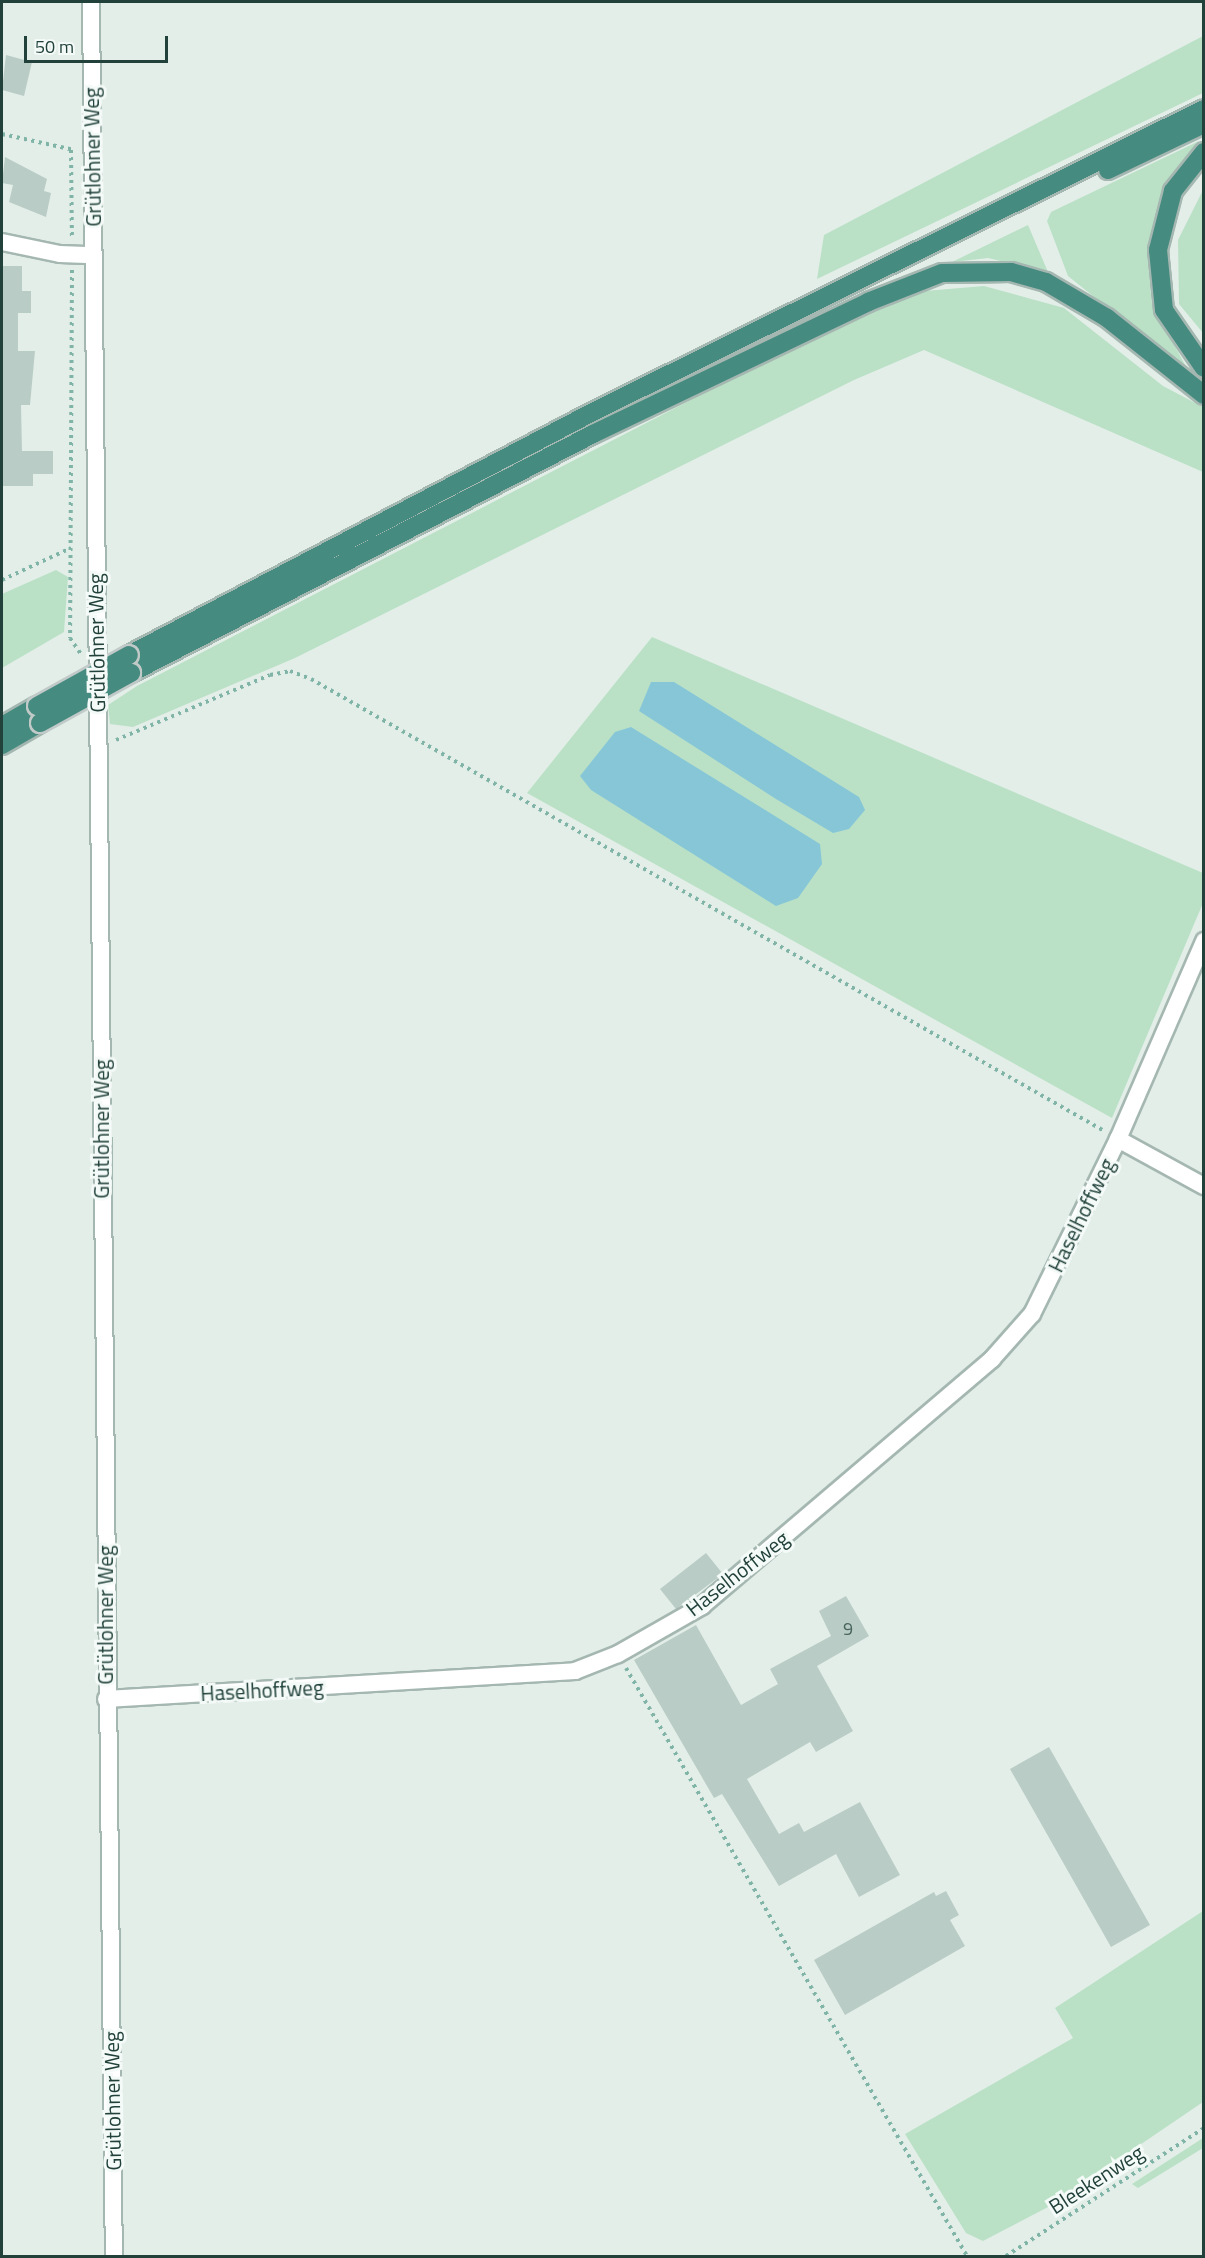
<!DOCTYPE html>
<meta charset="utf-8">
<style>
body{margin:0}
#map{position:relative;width:1205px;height:2258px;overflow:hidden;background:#e3eee9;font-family:"Titillium Web",sans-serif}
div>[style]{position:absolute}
.green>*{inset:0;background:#bae1c6}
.water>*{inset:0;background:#86c6d7}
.building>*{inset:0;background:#baccc6}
.path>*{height:4px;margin-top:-2px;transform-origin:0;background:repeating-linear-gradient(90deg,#80b4a7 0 3px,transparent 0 7.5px)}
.roads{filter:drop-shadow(2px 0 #a5b7b1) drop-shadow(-2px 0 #a5b7b1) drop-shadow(0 2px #a5b7b1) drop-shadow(0 -2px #a5b7b1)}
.minor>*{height:16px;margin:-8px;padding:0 8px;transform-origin:8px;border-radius:8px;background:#fff}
.trunk>*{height:18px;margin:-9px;padding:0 9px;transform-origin:9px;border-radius:9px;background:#468b7f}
.bridges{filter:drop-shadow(2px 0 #c1cac8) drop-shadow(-2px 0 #c1cac8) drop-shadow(0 2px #c1cac8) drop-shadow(0 -2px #c1cac8)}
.trunk-bridge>*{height:18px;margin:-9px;padding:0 9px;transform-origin:9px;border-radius:9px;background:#468b7f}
span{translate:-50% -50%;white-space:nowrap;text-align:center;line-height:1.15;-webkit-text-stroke:6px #f4faf7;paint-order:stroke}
.number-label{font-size:18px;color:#47645d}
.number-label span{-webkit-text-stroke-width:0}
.street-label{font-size:21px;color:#21413a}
.frame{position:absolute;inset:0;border:3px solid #21413a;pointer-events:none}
.scale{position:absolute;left:24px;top:36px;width:144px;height:27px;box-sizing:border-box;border:3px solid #21413a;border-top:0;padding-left:8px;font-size:18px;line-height:21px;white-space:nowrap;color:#21413a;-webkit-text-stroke:4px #f4faf7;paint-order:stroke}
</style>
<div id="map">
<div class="green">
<div style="clip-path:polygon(1203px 36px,1203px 93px,817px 279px,824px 235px)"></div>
<div style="clip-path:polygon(1199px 141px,1167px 183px,1147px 252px,1152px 304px,1190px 374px,1068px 276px,1047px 221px,1051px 212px)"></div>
<div style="clip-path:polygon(1203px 190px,1204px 333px,1203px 333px,1179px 304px,1178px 240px)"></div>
<div style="clip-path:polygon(1028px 225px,1048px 272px,988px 258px,952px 262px)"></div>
<div style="clip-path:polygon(984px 286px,1064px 308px,1163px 386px,1203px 407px,1203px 472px,924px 350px,854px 380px,295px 658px,133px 727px,110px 724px,108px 705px,137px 686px,863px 311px,901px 293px)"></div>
<div style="clip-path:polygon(56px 570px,68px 577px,64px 632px,2px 668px,2px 594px)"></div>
<div style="clip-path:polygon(652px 637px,1203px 873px,1203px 903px,1112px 1118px,527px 793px)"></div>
<div style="clip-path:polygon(1203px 1911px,1203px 2102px,1050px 2206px,983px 2241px,966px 2233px,905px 2134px,1073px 2038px,1055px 2008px)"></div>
<div style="clip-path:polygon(1203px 2138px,1203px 2148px,1138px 2188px,1132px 2184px)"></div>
</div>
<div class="water">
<div style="clip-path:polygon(651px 682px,674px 682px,859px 797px,865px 810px,849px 829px,833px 833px,776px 799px,639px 711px)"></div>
<div style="clip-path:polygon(631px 727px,820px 844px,822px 864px,798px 898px,776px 906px,591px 790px,580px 776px,615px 732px)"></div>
</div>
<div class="building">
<div style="clip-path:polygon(6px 55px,32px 62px,24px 96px,2px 90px)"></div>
<div style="clip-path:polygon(5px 157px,47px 179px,44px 191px,51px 193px,46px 217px,9px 202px,13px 185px,2px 183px)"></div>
<div style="clip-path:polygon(2px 266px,22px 266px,22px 291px,31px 291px,31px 313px,18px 313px,18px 351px,35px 351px,30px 405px,21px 405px,22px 451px,53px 451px,53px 474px,33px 474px,33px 486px,2px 486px)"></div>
<div style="clip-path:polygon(706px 1553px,723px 1574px,676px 1609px,660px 1589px)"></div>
<div style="clip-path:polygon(846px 1596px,869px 1636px,817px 1666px,853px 1731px,816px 1752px,810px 1742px,747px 1779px,779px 1834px,799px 1823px,804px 1832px,860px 1802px,900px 1875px,859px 1897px,836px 1854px,779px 1886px,722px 1794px,714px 1798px,634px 1660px,696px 1625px,741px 1705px,778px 1684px,770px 1669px,831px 1636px,819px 1611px)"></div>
<div style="clip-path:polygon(1049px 1747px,1150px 1925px,1111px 1947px,1010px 1769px)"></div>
<div style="clip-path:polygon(946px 1891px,959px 1915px,950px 1920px,965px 1946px,845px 2015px,814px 1960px,934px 1892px,936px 1896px)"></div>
</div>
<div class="path">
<div style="left:2px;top:134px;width:74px;rotate:12.5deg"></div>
<div style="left:71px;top:150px;width:89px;rotate:89.4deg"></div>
<div style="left:72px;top:270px;width:368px;rotate:90.3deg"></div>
<div style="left:70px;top:638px;width:22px;rotate:56deg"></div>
<div style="left:2px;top:580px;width:76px;rotate:-24.9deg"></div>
<div style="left:116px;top:740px;width:167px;rotate:-22.9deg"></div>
<div style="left:270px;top:675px;width:20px;rotate:-11deg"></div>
<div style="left:290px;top:671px;width:22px;rotate:21deg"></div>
<div style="left:311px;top:679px;width:913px;rotate:29.68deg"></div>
<div style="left:626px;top:1668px;width:680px;rotate:59.89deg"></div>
<div style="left:1006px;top:2256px;width:236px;rotate:-32.9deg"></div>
</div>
<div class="roads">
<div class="minor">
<div style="left:91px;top:2px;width:2254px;rotate:89.42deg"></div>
<div style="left:2px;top:242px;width:59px;rotate:11.7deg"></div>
<div style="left:60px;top:254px;width:33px;rotate:2deg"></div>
<div style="left:1118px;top:1139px;width:98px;rotate:28.7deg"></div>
<div style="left:106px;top:1699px;width:470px;rotate:-3.4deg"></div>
<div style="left:575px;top:1671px;width:46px;rotate:-21.6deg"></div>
<div style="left:618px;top:1654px;width:97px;rotate:-29.7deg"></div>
<div style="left:702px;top:1606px;width:381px;rotate:-40.4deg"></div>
<div style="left:992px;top:1359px;width:60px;rotate:-48.4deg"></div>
<div style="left:1032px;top:1314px;width:195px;rotate:-63.8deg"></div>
<div style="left:1118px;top:1139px;width:216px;rotate:-66.5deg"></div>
</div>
<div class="trunk">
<div style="left:1204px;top:152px;width:50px;rotate:128.5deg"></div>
<div style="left:1173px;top:191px;width:61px;rotate:104.3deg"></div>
<div style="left:1158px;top:250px;width:60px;rotate:84.3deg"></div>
<div style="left:1164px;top:310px;width:70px;rotate:55.4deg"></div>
<div style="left:1108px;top:170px;width:106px;rotate:-25.6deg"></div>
<div style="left:129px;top:655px;width:519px;rotate:-27.65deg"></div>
<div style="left:589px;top:414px;width:686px;rotate:-26.38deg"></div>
<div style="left:131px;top:673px;width:520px;rotate:-27.35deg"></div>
<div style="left:593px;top:434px;width:305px;rotate:-25.6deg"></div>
<div style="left:868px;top:302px;width:79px;rotate:-21.4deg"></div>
<div style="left:942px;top:273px;width:69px;rotate:-0.8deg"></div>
<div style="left:1011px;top:272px;width:36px;rotate:16deg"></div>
<div style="left:1046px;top:282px;width:71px;rotate:30.5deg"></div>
<div style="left:1107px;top:318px;width:124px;rotate:38.4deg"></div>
<div style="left:2px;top:726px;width:40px;rotate:-29.7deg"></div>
<div style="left:2px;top:745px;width:44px;rotate:-30.1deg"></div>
</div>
</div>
<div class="bridges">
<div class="trunk-bridge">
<div style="left:37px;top:706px;width:105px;rotate:-29deg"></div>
<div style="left:40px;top:723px;width:104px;rotate:-28.8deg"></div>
</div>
</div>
<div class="number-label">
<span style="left:848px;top:1629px">9</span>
</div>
<div class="street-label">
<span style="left:92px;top:157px;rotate:-91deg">Grütlohner Weg</span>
<span style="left:96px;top:643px;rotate:-91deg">Grütlohner Weg</span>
<span style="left:101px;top:1129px;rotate:-90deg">Grütlohner Weg</span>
<span style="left:1081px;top:1215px;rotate:-64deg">Haselhoffweg</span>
<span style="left:737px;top:1573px;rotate:-38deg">Haselhoffweg</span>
<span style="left:105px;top:1615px;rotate:-90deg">Grütlohner Weg</span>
<span style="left:262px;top:1690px;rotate:-3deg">Haselhoffweg</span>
<span style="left:112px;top:2101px;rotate:-91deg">Grütlohner Weg</span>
<span style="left:1096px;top:2179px;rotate:-33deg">Bleekenweg</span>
</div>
<div class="frame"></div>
<div class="scale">50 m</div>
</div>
